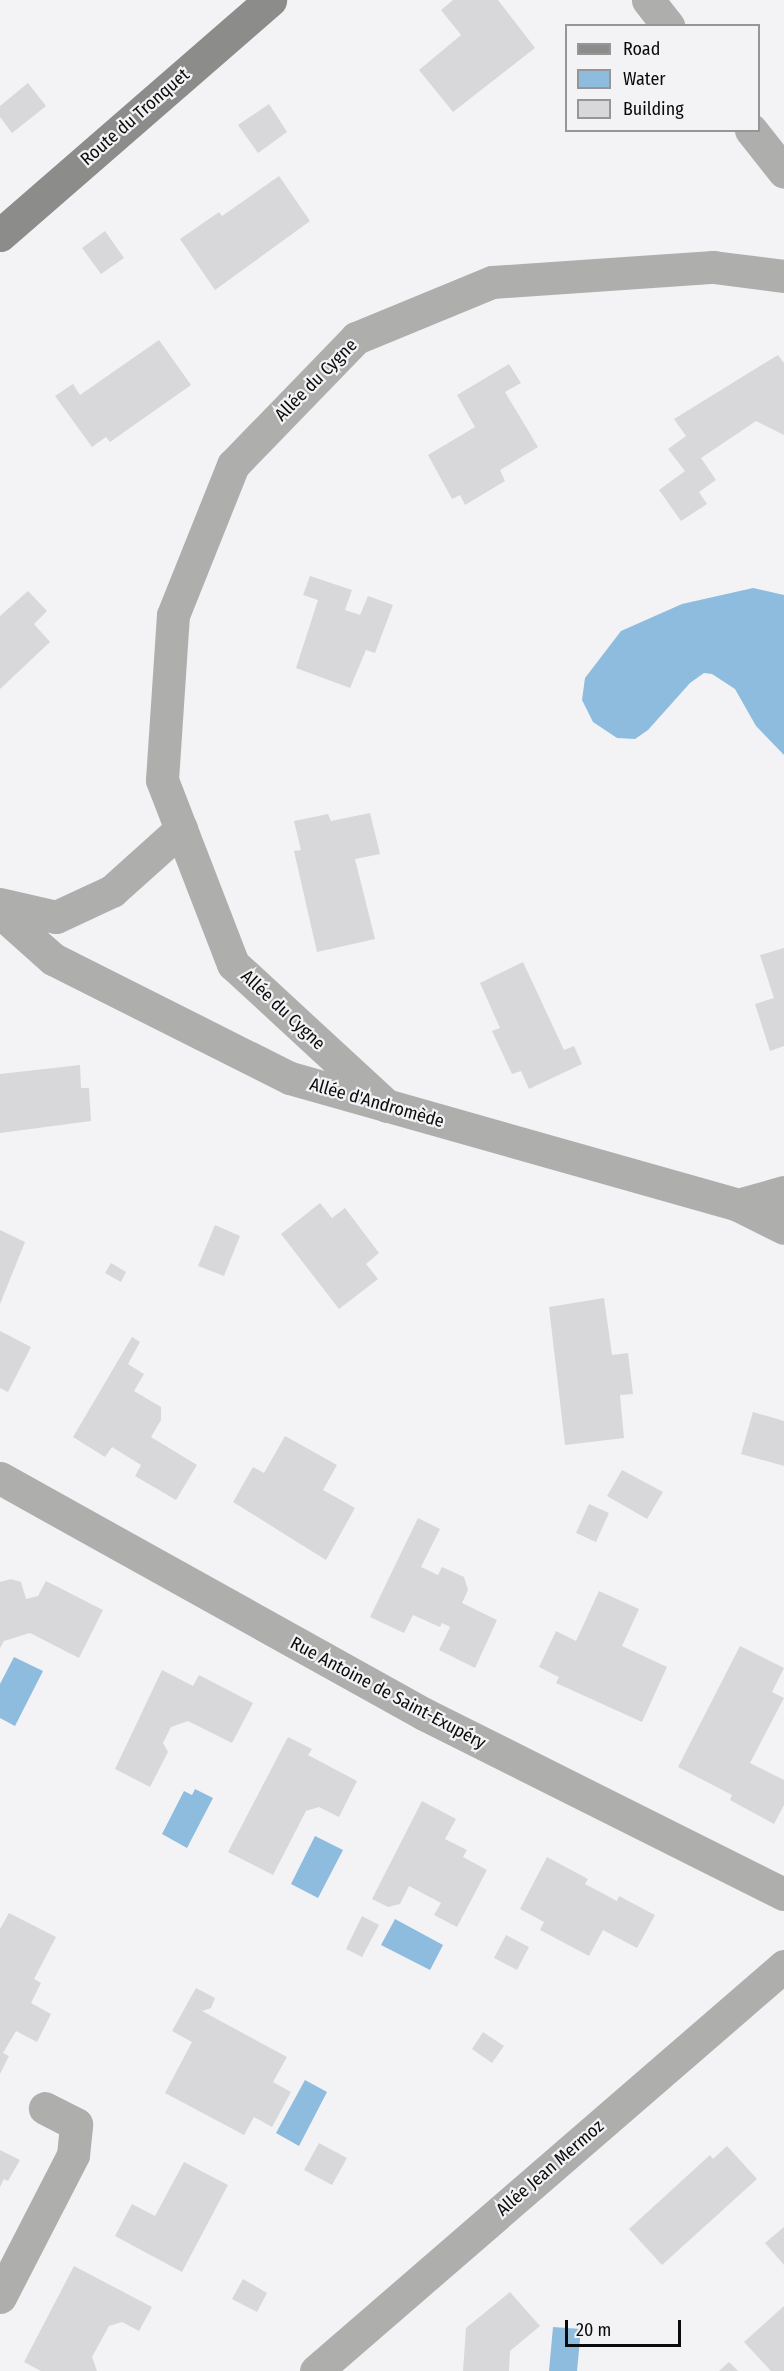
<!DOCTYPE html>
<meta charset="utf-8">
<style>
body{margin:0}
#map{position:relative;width:784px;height:2371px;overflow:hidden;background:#f3f3f5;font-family:"Fira Sans Condensed",sans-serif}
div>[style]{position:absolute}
.water>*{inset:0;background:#8dbcdf}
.building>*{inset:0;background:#d8d8da}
.street>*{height:33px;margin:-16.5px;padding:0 16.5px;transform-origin:16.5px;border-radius:16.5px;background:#aeaead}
.secondary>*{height:33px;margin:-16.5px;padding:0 16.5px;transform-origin:16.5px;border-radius:16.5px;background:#8c8c8b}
span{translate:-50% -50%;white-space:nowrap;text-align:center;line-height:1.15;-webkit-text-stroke:4.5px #f3f3f5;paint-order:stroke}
.street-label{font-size:18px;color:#0b0b0c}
.legend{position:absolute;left:565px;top:24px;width:195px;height:108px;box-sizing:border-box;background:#f3f3f5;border:2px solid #969698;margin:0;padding:8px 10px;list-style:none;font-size:18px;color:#0b0b0c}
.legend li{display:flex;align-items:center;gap:12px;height:30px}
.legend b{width:30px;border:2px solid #969698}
.scale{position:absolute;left:565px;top:2320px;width:116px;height:27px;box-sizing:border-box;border:3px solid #0b0b0c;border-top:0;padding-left:8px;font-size:18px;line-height:21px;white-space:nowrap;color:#0b0b0c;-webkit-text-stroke:4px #f3f3f5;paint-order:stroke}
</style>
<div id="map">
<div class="water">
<div style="clip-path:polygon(753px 588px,784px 595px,784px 755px,756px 726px,735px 689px,712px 674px,704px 673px,690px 683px,648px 730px,635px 739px,617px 738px,593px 722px,582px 700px,585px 678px,621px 631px,682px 604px)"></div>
<div style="clip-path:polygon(14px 1657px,43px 1671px,15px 1726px,0 1718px,0 1684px)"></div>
<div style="clip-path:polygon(195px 1789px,213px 1798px,187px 1848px,162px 1834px,184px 1791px,192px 1795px)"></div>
<div style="clip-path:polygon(315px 1836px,343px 1850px,318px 1898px,291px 1884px)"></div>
<div style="clip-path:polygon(395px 1919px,443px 1945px,430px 1970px,381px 1945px)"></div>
<div style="clip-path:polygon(305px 2080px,327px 2092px,299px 2146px,276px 2133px)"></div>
<div style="clip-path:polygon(553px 2327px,581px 2329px,577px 2371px,549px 2371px)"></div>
</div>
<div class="building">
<div style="clip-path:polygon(453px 0,498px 0,535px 48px,453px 112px,419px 70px,461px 35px,441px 10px)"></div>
<div style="clip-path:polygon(28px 83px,46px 106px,12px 133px,0 117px,0 106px)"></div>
<div style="clip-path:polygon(269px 104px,287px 132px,258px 153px,238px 125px)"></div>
<div style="clip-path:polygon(279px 176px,310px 221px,215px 290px,180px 239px,219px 212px,222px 216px)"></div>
<div style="clip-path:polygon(105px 231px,124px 258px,101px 274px,82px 248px)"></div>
<div style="clip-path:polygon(159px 340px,191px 385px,110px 442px,106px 437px,92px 447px,55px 396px,73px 384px,80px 395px)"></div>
<div style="clip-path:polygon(778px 355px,784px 363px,784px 435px,756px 421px,701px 458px,716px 480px,699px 492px,707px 504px,681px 521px,659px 490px,685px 471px,668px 449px,686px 436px,674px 419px)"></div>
<div style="clip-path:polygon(509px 364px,521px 383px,505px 392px,538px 447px,500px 470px,505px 481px,465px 505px,460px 495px,452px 499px,428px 455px,475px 427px,457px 395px)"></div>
<div style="clip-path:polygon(310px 576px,352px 590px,345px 610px,360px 615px,368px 596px,393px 605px,375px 653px,366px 650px,350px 688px,296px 668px,318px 600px,303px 595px)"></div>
<div style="clip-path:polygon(28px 591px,47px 611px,34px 624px,50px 642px,0 689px,0 616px)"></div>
<div style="clip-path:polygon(370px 813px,380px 854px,355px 859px,375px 939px,317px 952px,294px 851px,301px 850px,294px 821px,328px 814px,331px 821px)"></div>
<div style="clip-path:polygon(784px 948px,784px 1046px,770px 1051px,755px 1004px,774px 998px,760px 955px)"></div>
<div style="clip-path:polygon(523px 962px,564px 1050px,574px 1046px,582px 1064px,529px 1089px,521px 1071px,512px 1074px,492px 1031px,500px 1028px,480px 983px)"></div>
<div style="clip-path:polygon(80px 1065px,81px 1088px,89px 1088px,91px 1121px,0 1133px,0 1074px)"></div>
<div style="clip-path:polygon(320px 1203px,332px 1218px,345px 1208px,379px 1253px,366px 1264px,378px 1279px,339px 1309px,281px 1234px)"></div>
<div style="clip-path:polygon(215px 1225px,240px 1236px,224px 1276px,198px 1266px)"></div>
<div style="clip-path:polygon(0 1230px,25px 1242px,0 1304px)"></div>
<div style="clip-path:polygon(111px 1263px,126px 1272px,121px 1282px,105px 1273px)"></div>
<div style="clip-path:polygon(604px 1298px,612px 1355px,628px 1353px,633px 1394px,620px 1395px,624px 1438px,565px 1445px,549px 1307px)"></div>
<div style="clip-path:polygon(0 1331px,31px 1347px,8px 1392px,0 1388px)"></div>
<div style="clip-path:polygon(132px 1337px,140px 1342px,128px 1364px,144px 1374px,134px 1391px,161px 1407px,161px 1420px,151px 1437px,197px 1465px,176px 1500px,135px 1476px,141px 1465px,112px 1447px,105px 1457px,73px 1437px)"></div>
<div style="clip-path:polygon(753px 1412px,784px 1421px,784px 1466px,741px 1454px)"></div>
<div style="clip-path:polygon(285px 1436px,337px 1465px,323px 1490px,355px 1508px,326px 1560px,233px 1502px,253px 1467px,264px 1473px)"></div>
<div style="clip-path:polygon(622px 1470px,663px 1492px,647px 1519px,607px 1496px)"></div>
<div style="clip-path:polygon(589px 1504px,609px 1513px,596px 1542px,576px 1533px)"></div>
<div style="clip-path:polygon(418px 1518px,440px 1529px,421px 1567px,438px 1575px,442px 1567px,464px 1577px,468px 1590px,462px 1603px,497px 1620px,475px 1668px,439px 1650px,450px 1627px,442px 1623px,440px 1627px,413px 1615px,404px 1633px,370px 1617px)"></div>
<div style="clip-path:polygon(11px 1579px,21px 1582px,26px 1599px,38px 1596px,46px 1581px,103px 1610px,79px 1658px,30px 1633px,4px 1641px,0 1648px,0 1582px)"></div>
<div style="clip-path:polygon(599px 1591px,639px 1609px,622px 1646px,667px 1667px,642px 1722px,556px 1683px,559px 1677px,539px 1667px,556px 1631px,576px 1641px)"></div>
<div style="clip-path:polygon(740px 1646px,784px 1668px,772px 1692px,784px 1698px,750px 1763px,784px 1780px,784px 1805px,774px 1824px,730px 1800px,732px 1795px,678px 1767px)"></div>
<div style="clip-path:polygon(162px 1670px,193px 1686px,199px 1675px,253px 1703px,232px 1743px,188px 1721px,171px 1727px,163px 1743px,168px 1752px,150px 1787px,115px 1769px)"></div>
<div style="clip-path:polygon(288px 1737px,312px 1749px,308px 1755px,357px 1781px,339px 1817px,319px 1807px,306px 1811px,273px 1875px,228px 1852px)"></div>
<div style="clip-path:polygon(422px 1801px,456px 1819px,445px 1839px,467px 1850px,463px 1857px,487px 1870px,457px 1927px,434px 1915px,441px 1903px,409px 1886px,400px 1904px,388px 1907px,372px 1899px)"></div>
<div style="clip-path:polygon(547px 1857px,588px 1879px,585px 1884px,617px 1901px,619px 1896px,655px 1915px,637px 1948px,603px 1930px,589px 1956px,540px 1930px,544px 1922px,520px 1909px)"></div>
<div style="clip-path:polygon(9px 1913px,56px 1937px,34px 1979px,41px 1983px,31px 2003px,51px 2014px,37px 2042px,16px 2031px,3px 2053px,9px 2056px,0 2074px,0 1929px)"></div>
<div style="clip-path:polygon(362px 1916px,379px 1925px,362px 1957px,346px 1949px)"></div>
<div style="clip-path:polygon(506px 1935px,529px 1947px,517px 1970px,494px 1958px)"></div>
<div style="clip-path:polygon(196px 1988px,215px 1998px,211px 2008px,202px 2011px,287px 2057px,273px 2082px,291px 2092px,272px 2127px,254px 2117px,244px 2135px,165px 2093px,192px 2042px,172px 2031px)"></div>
<div style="clip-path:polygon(483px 2032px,504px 2046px,492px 2063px,472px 2049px)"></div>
<div style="clip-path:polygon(319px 2143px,347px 2158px,332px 2185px,304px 2170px)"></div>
<div style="clip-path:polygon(727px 2146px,757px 2179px,662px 2265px,629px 2229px,710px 2155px,713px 2159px)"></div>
<div style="clip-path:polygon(0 2150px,20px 2160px,8px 2181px,4px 2179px,0 2187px)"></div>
<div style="clip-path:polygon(184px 2162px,228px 2185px,182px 2272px,115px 2236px,132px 2204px,155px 2216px)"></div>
<div style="clip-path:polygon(784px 2227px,784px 2265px,765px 2243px)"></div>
<div style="clip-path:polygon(74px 2266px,152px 2307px,139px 2331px,122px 2322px,109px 2326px,92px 2357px,97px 2371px,41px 2371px,24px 2362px)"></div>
<div style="clip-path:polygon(243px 2279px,267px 2293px,257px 2312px,232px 2299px)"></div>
<div style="clip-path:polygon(510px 2292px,540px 2326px,510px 2351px,509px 2371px,463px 2371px,466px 2328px)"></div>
<div style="clip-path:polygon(784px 2306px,784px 2371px,771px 2371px,744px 2342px)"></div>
<div style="clip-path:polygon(729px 2362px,738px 2371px,719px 2371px)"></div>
</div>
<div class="street">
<div style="left:648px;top:0;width:33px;rotate:52deg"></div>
<div style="left:751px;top:130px;width:53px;rotate:51.8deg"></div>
<div style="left:0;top:904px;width:57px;rotate:13.1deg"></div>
<div style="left:56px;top:917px;width:62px;rotate:-24.9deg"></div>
<div style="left:112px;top:891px;width:93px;rotate:-41.9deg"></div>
<div style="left:0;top:912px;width:71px;rotate:41.6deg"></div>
<div style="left:53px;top:959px;width:265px;rotate:26.7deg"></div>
<div style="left:290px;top:1078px;width:466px;rotate:15.8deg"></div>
<div style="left:738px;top:1205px;width:51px;rotate:26.6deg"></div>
<div style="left:387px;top:1106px;width:209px;rotate:-137.3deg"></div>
<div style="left:233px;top:964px;width:197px;rotate:-111.1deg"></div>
<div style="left:162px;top:780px;width:165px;rotate:-86.2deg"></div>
<div style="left:173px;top:615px;width:162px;rotate:-68.2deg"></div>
<div style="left:233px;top:465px;width:177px;rotate:-45.9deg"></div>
<div style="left:356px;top:338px;width:147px;rotate:-22.4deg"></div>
<div style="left:492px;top:282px;width:222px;rotate:-3.9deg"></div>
<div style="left:713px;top:267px;width:72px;rotate:7.2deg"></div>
<div style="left:738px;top:1205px;width:48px;rotate:-15.8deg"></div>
<div style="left:0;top:1478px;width:485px;rotate:29.1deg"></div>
<div style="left:424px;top:1714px;width:402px;rotate:26.6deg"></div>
<div style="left:0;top:2297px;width:160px;rotate:-62.8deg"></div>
<div style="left:73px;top:2155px;width:31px;rotate:-84deg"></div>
<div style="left:76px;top:2124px;width:35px;rotate:-153deg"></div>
<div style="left:316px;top:2371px;width:619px;rotate:-40.87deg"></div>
</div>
<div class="secondary">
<div style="left:0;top:235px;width:358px;rotate:-41deg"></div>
</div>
<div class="street-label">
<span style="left:135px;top:117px;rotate:-41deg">Route du Tronquet</span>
<span style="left:316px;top:380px;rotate:-45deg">Allée du Cygne</span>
<span style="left:283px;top:1010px;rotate:43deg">Allée du Cygne</span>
<span style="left:377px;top:1103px;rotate:16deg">Allée d'Andromède</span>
<span style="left:388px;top:1693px;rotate:28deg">Rue Antoine de Saint-Exupéry</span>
<span style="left:550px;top:2168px;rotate:-41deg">Allée Jean Mermoz</span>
</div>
<ul class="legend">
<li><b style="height:8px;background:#8c8c8b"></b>Road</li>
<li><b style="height:16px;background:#8dbcdf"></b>Water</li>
<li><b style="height:16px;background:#d8d8da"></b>Building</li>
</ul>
<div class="scale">20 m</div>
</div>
